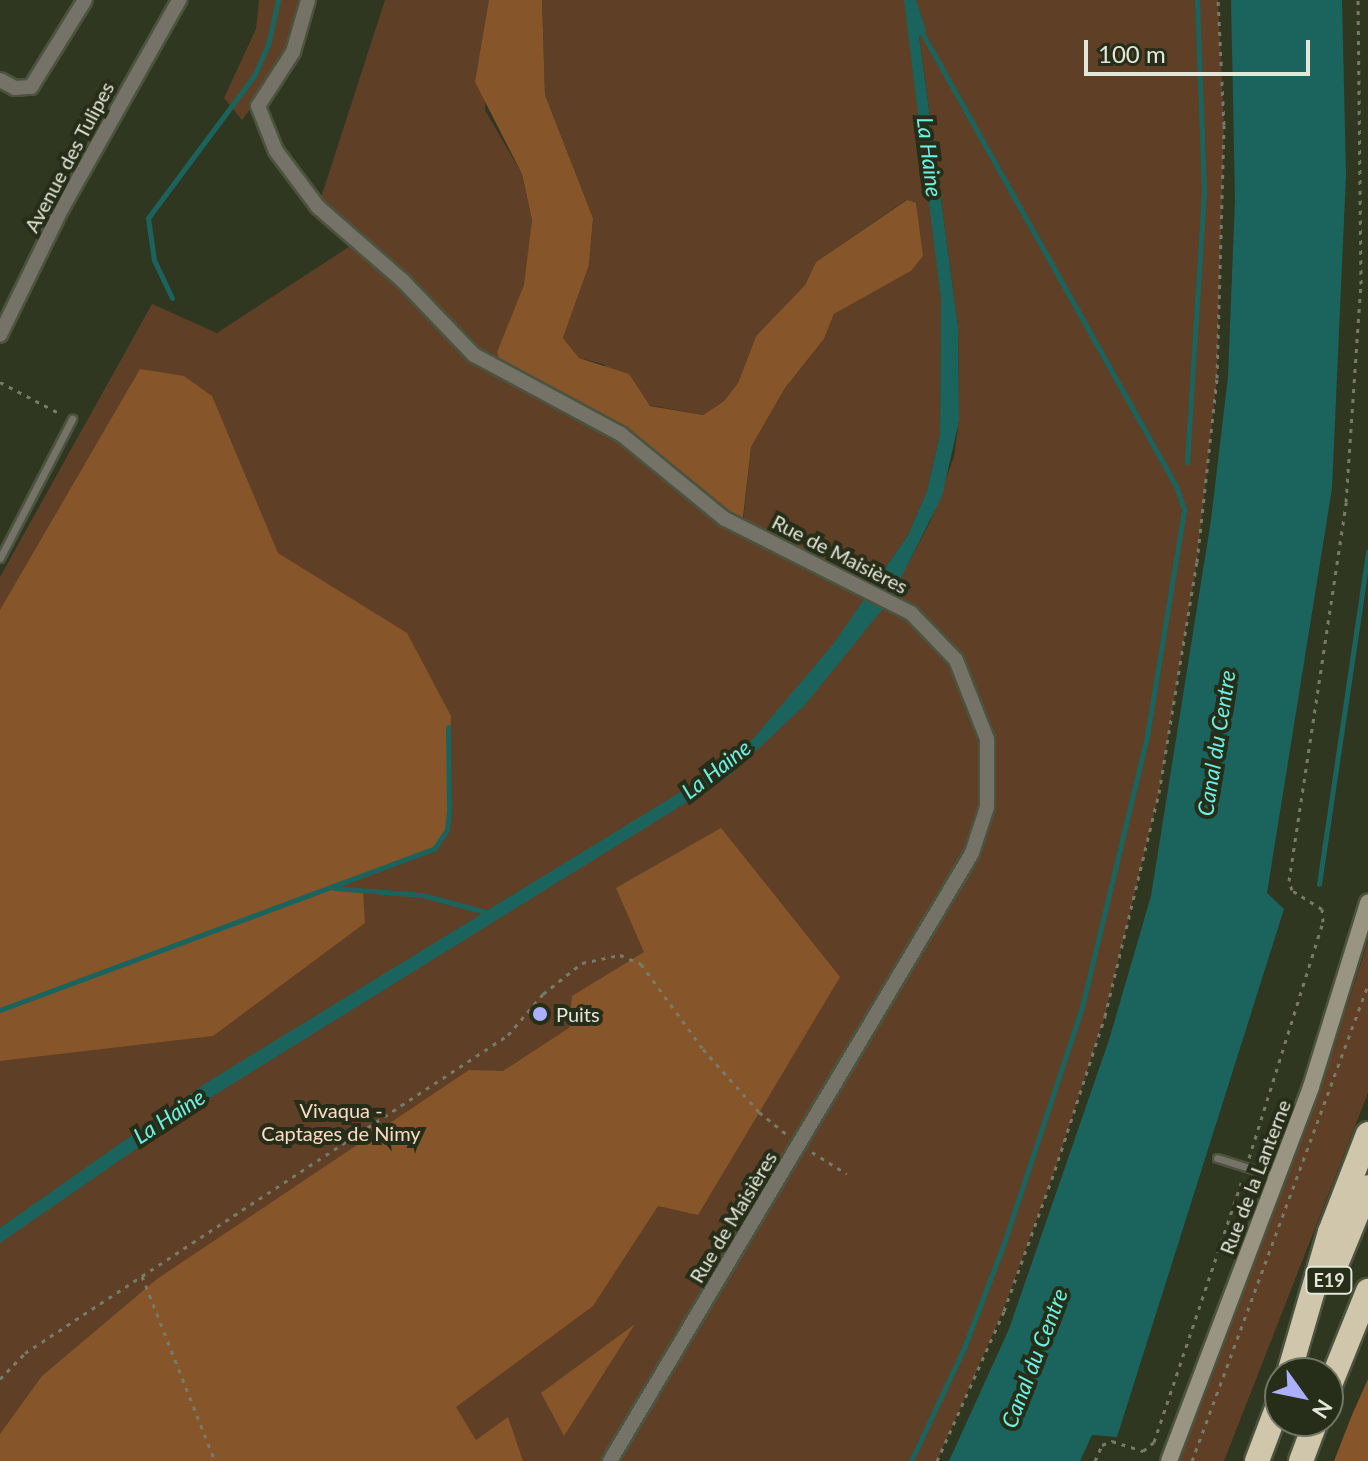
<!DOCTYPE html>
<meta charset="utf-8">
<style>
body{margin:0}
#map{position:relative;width:1368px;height:1461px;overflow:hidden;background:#303721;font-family:Lato,sans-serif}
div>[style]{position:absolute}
.green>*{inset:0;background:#5f3f25}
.forest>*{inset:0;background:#87552a}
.water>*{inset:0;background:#1b645d}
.stream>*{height:5px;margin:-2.5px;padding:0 2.5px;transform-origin:2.5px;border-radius:2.5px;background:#1b645d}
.path>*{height:3px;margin-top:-1.5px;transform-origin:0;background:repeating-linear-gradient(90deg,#767c69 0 4px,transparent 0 10px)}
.roads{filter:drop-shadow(2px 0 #4c533e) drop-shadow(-2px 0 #4c533e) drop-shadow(0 2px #4c533e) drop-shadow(0 -2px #4c533e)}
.lane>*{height:7px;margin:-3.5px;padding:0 3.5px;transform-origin:3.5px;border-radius:3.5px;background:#757267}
.street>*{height:14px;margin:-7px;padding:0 7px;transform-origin:7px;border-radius:7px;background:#757267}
.secondary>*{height:16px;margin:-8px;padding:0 8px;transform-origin:8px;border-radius:8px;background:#9a9483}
.highway>*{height:24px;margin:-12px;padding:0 12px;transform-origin:12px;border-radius:12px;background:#d0c6ac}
.dots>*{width:22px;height:22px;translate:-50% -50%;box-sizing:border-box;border:4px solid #262d18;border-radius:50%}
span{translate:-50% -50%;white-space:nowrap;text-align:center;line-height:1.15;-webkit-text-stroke:8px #262d18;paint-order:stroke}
.shield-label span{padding:2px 6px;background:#262d18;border:2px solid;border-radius:6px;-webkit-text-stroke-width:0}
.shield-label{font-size:18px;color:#e2e7d9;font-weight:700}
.street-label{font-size:20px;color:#e2e7d9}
.poi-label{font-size:20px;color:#e2e7d9}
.left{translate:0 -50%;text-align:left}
.park-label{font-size:20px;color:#fbdbc4}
.water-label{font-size:22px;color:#6df1e3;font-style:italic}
.north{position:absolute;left:1264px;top:1357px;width:80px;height:80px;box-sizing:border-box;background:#262d18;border:2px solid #717765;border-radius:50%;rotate:123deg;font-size:22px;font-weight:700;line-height:32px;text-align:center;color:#e2e7d9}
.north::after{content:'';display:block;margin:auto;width:28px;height:36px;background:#acaffb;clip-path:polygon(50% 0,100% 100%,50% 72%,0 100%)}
.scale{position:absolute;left:1084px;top:40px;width:226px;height:36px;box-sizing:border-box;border:4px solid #e2e7d9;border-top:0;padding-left:10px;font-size:24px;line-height:28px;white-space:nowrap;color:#e2e7d9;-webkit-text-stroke:6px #262d18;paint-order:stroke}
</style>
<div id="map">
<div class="green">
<div style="clip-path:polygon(259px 0,308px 0,293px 52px,242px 120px,224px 98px,256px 29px)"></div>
<div style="clip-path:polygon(evenodd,385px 0,489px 0,485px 110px,522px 174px,532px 220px,525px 285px,497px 352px,743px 523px,751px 447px,785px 388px,824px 339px,834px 314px,911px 271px,906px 200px,816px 262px,805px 285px,756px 336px,738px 383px,724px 401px,703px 415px,649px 405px,603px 364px,579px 358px,563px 338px,589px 265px,593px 218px,545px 95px,542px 0,1218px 0,1224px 125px,1217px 378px,1197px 562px,1159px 793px,1105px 1016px,1055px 1170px,1003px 1311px,937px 1461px,0 1461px,0 577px,152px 304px,217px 333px,358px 241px,318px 207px,385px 0,919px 35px,958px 327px,959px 421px,954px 457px,930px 522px,898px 583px,871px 589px,908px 535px,927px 491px,940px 433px,941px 299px,911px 37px,919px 35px)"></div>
<div style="clip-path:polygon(1368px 941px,1368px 1093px,1224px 1461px,1179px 1461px,1320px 1091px)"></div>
</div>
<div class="forest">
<div style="clip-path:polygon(489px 0,542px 0,545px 95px,593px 218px,589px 265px,563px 338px,579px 358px,629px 374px,650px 406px,703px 415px,724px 401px,738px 383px,756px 336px,805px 285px,816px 262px,907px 200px,916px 203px,923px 256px,911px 271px,834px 314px,824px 339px,785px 388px,751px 447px,742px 526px,640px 450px,503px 375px,497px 352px,524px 285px,532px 220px,522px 174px,475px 82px)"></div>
<div style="clip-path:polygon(140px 369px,184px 376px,212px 396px,278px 553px,407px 633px,451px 716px,447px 830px,434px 849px,331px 887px,363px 891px,365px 923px,213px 1036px,0 1061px,0 610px)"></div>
<div style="clip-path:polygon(721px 828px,840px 977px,698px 1215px,658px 1206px,593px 1306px,456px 1407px,476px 1440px,508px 1417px,523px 1461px,0 1461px,0 1434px,42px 1376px,157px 1279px,469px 1070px,503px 1071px,569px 1028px,572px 996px,644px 952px,616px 888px)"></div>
<div style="clip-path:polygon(635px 1324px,564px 1436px,541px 1393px)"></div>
<div style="clip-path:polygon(1368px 1379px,1368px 1461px,1334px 1461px,1352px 1415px)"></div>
</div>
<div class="water">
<div style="clip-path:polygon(904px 0,916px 0,926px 31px,919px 36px,958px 327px,959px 421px,942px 496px,890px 600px,804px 706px,729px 776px,213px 1096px,0 1243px,0 1228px,206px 1083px,705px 777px,753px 739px,834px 643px,908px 535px,927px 491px,940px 433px,941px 300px)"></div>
<div style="clip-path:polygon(1231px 0,1342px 0,1346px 175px,1332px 488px,1267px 893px,1284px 909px,1117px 1437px,1092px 1435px,1080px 1461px,949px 1461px,1009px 1329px,1109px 1040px,1151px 896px,1211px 520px,1228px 377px,1235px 199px)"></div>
</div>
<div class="stream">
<div style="left:172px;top:298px;width:42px;rotate:-115.3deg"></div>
<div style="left:154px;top:260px;width:42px;rotate:-98.1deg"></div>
<div style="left:148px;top:218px;width:177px;rotate:-53.3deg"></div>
<div style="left:254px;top:76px;width:34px;rotate:-66deg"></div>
<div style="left:268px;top:45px;width:46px;rotate:-77.5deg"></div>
<div style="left:1187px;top:462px;width:271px;rotate:-86.4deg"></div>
<div style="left:1204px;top:192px;width:192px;rotate:-92.1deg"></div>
<div style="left:1319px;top:884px;width:336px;rotate:-81.6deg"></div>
<div style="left:334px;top:888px;width:88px;rotate:4.5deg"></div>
<div style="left:422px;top:895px;width:69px;rotate:15deg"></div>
<div style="left:0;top:1010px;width:463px;rotate:-20.4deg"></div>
<div style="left:434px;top:849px;width:23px;rotate:-56deg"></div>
<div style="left:447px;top:830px;width:20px;rotate:-84deg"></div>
<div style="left:449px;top:810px;width:83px;rotate:-90.7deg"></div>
<div style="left:911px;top:1461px;width:125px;rotate:-64.9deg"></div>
<div style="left:964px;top:1348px;width:116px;rotate:-69.2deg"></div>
<div style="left:1005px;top:1240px;width:245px;rotate:-71.7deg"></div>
<div style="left:1082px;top:1007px;width:279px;rotate:-76.5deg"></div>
<div style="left:1147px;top:736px;width:230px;rotate:-80.7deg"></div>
<div style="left:1184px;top:509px;width:24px;rotate:-109deg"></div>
<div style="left:1176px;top:486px;width:524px;rotate:-119.26deg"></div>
</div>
<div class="path">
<div style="left:0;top:382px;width:69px;rotate:27.7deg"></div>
<div style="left:812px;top:1152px;width:41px;rotate:32.2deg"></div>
<div style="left:1249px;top:1158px;width:247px;rotate:-72.6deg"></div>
<div style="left:1323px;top:922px;width:13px;rotate:-94deg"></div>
<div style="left:1322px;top:909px;width:36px;rotate:-148deg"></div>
<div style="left:1292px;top:890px;width:9px;rotate:-108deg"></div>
<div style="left:1289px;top:881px;width:383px;rotate:-81.4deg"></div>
<div style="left:1346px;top:502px;width:219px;rotate:-86.1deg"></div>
<div style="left:1361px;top:284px;width:284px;rotate:-90.6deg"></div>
<div style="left:142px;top:1276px;width:199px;rotate:68.5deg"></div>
<div style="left:0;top:1379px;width:36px;rotate:-46deg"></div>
<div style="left:25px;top:1353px;width:578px;rotate:-33.36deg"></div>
<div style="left:508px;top:1035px;width:54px;rotate:-49.5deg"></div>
<div style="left:543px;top:994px;width:50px;rotate:-38.5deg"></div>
<div style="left:582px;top:963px;width:39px;rotate:-12deg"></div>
<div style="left:620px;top:955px;width:23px;rotate:23deg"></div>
<div style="left:641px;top:964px;width:105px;rotate:53.9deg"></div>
<div style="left:703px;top:1049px;width:84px;rotate:48.4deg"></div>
<div style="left:759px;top:1112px;width:38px;rotate:39deg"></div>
<div style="left:937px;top:1461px;width:164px;rotate:-65.9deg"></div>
<div style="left:1004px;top:1311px;width:150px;rotate:-70.1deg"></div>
<div style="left:1055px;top:1170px;width:162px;rotate:-72deg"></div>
<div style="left:1105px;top:1016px;width:229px;rotate:-76.4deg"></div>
<div style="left:1159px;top:793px;width:234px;rotate:-80.7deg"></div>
<div style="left:1197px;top:562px;width:185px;rotate:-83.8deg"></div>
<div style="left:1217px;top:378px;width:253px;rotate:-88.4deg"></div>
<div style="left:1224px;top:125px;width:125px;rotate:-92.7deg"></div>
<div style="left:1095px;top:1461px;width:17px;rotate:-66deg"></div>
<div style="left:1102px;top:1445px;width:11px;rotate:-22deg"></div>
<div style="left:1112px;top:1441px;width:33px;rotate:18deg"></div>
<div style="left:1143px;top:1451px;width:14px;rotate:-39deg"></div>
<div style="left:1154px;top:1442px;width:280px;rotate:-71.4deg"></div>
<div style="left:1192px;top:1461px;width:507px;rotate:-69.71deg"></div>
</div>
<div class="roads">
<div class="lane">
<div style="left:0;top:558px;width:157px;rotate:-62.6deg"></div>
<div style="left:1217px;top:1158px;width:61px;rotate:17.2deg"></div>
</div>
<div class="street">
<div style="left:308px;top:0;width:54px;rotate:106.1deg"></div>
<div style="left:293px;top:52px;width:64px;rotate:122.9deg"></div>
<div style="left:258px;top:106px;width:48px;rotate:68.2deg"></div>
<div style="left:276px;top:151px;width:70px;rotate:53.1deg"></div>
<div style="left:318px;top:207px;width:111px;rotate:41deg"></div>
<div style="left:402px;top:280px;width:104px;rotate:46.2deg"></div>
<div style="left:474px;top:355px;width:167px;rotate:28.3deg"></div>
<div style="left:621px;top:434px;width:134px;rotate:39.3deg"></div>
<div style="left:725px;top:519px;width:208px;rotate:26.8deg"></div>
<div style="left:911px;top:613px;width:65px;rotate:46.2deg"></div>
<div style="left:956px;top:660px;width:85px;rotate:68.6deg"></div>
<div style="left:987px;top:739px;width:68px;rotate:90deg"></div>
<div style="left:987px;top:807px;width:48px;rotate:108.1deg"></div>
<div style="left:972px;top:853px;width:708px;rotate:120.77deg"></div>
<div style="left:0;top:80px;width:17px;rotate:28deg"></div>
<div style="left:15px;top:88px;width:16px;rotate:-4deg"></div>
<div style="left:31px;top:87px;width:102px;rotate:-58.2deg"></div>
<div style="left:0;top:335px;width:141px;rotate:-64deg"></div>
<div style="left:62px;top:208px;width:239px;rotate:-60.6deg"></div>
</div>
<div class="secondary">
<div style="left:1169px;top:1461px;width:400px;rotate:-69.2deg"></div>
<div style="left:1311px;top:1087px;width:193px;rotate:-72.8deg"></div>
</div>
<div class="highway">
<div style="left:1331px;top:1277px;width:97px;rotate:-67.7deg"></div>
<div style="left:1289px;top:1373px;width:147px;rotate:-73.8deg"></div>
<div style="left:1330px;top:1232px;width:105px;rotate:-68.8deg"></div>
<div style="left:1328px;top:1390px;width:107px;rotate:-68deg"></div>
<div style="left:1257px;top:1461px;width:65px;rotate:-69.3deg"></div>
<div style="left:1301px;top:1461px;width:43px;rotate:-69.4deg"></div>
</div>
</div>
<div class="dots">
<div style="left:540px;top:1014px;background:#acaffb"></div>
</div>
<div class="shield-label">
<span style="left:1329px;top:1280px">E19</span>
</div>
<div class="street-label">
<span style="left:69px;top:157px;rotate:-62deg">Avenue des Tulipes</span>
<span style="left:840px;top:554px;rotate:27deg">Rue de Maisières</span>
<span style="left:1255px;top:1177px;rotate:-69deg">Rue de la Lanterne</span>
<span style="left:733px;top:1217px;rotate:-59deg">Rue de Maisières</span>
</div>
<div class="poi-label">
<span class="left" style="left:556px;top:1014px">Puits</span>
</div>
<div class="park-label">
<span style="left:341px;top:1122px">Vivaqua -<br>Captages de Nimy</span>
</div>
<div class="water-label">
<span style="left:930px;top:157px;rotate:83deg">La Haine</span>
<span style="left:1216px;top:743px;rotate:-81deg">Canal du Centre</span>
<span style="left:716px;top:769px;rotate:-38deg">La Haine</span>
<span style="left:169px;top:1116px;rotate:-33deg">La Haine</span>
<span style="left:1034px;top:1358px;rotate:-69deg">Canal du Centre</span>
</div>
<div class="north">N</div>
<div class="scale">100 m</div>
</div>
